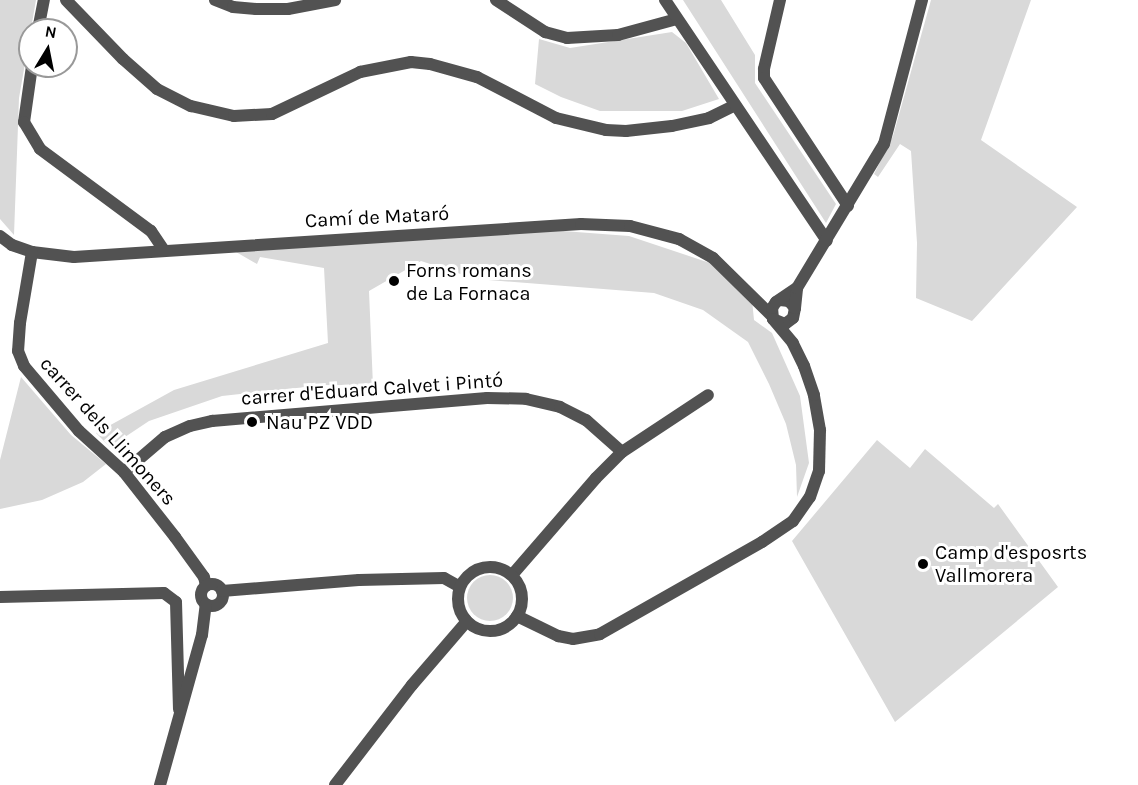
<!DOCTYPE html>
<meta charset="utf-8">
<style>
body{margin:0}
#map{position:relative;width:1138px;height:785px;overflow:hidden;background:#fff;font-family:Karla,sans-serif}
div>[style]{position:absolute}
.green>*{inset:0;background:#d9d9d9}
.round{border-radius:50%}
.minor>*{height:12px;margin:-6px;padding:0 6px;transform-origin:6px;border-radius:6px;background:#525252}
.minor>.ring{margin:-6px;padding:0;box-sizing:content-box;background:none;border:12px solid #525252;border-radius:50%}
.tertiary>*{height:12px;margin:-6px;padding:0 6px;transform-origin:6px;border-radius:6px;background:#525252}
.tertiary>.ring{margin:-6px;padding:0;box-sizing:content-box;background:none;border:12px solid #525252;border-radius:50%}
.dots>*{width:16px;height:16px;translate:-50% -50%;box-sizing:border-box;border:3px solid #fff;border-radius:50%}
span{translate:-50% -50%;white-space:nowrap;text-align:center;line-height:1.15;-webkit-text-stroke:6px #fff;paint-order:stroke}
.street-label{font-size:20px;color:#000}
.poi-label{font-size:20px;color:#000}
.left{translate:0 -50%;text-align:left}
.north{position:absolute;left:18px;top:18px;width:60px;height:60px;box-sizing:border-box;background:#fff;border:2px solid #999;border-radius:50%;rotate:10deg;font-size:16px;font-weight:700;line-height:24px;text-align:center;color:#000}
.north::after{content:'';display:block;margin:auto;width:21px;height:27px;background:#000;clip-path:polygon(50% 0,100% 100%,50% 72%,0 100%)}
</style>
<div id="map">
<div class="green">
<div style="clip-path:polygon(0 0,36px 0,19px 98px,14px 235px,0 219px)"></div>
<div style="clip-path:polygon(683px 0,721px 0,755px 55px,755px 83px,836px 204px,826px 223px)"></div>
<div style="clip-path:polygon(931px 0,1031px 0,981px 140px,1077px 207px,972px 321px,916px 298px,917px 243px,911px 151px,900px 144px,878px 177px,874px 174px,893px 136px)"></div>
<div style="clip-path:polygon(672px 32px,686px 43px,719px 99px,682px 111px,600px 111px,561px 97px,535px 84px,539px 39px,570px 48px)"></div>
<div style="clip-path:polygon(550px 230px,629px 236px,710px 263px,752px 300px,754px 320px,772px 333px,800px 396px,809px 463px,797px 497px,796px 465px,786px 424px,769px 384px,748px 342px,703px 310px,654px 293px,476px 279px,421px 261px,369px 291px,373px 386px,325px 385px,222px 396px,149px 421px,110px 447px,96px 433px,174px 390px,328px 343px,324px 268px,260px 257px,257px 264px,236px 252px)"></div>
<div style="clip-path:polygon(21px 377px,71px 435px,106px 464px,83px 482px,42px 500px,0 509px,0 460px)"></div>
<div style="clip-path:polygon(877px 440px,910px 468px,925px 449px,994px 508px,998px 504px,1058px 587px,895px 722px,792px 541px)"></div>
<div class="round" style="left:467px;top:575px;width:46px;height:46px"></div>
</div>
<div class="minor">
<div style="left:66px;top:0;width:82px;rotate:46deg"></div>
<div style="left:123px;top:59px;width:45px;rotate:41.4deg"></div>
<div style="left:157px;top:89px;width:38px;rotate:27deg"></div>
<div style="left:191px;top:106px;width:44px;rotate:13.1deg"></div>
<div style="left:234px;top:116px;width:38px;rotate:-3deg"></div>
<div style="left:272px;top:114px;width:98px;rotate:-25.5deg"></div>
<div style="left:360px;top:72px;width:52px;rotate:-11.1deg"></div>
<div style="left:411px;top:62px;width:19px;rotate:6deg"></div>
<div style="left:430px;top:64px;width:49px;rotate:15.5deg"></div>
<div style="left:477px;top:77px;width:89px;rotate:27.4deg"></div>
<div style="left:556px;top:118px;width:51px;rotate:13.5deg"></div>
<div style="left:606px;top:130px;width:20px;rotate:3deg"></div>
<div style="left:626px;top:131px;width:46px;rotate:-6.2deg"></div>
<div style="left:672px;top:126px;width:38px;rotate:-12deg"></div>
<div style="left:709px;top:118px;width:28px;rotate:-26deg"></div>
<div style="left:215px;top:0;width:19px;rotate:21deg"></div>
<div style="left:233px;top:7px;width:23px;rotate:5deg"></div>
<div style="left:256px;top:9px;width:32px"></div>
<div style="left:288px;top:9px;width:48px;rotate:-10.8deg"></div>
<div style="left:496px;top:0;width:59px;rotate:33.1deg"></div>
<div style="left:545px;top:32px;width:23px;rotate:15deg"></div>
<div style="left:567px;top:38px;width:51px;rotate:-3.4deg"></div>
<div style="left:618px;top:35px;width:61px;rotate:-15.2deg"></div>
<div style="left:665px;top:0;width:290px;rotate:56.1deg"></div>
<div style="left:780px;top:0;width:71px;rotate:103.1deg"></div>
<div style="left:764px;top:69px;width:9px;rotate:90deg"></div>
<div style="left:764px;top:78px;width:153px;rotate:56.7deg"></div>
<div style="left:38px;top:30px;width:31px;rotate:-79deg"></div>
<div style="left:32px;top:66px;width:57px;rotate:98.1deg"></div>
<div style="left:24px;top:122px;width:31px;rotate:59deg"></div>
<div style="left:40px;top:149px;width:138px;rotate:36.5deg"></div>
<div style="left:151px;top:231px;width:22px;rotate:56deg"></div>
<div style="left:0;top:236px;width:15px;rotate:37deg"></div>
<div style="left:12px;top:245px;width:21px;rotate:19deg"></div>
<div style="left:32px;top:252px;width:42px;rotate:6.8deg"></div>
<div style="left:74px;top:257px;width:508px;rotate:-3.72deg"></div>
<div style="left:581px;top:224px;width:49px;rotate:2.3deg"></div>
<div style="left:630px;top:226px;width:51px;rotate:14.9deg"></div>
<div style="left:679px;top:239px;width:39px;rotate:29deg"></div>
<div style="left:713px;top:258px;width:83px;rotate:44.5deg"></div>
<div style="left:32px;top:252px;width:72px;rotate:99.6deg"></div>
<div style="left:20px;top:323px;width:28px;rotate:94deg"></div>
<div style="left:18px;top:351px;width:16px;rotate:68deg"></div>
<div style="left:24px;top:366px;width:85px;rotate:49.8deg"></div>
<div style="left:79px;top:431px;width:61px;rotate:42.3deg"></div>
<div style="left:124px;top:472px;width:83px;rotate:51.9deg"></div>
<div style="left:175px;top:537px;width:49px;rotate:54.1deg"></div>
<div style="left:204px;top:577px;width:9px;rotate:77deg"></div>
<div style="left:124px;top:472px;width:54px;rotate:-40.5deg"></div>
<div style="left:165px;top:437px;width:27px;rotate:-24deg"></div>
<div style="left:190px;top:426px;width:23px;rotate:-13deg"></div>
<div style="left:212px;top:421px;width:276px;rotate:-4.8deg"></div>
<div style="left:487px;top:398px;width:39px;rotate:1deg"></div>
<div style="left:526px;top:399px;width:35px;rotate:13deg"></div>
<div style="left:560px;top:407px;width:29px;rotate:27deg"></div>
<div style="left:586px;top:420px;width:48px;rotate:41.6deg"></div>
<div style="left:512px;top:575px;width:128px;rotate:-49.1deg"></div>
<div style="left:596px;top:478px;width:37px;rotate:-45deg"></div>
<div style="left:622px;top:452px;width:103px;rotate:-33.5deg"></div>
<div class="ring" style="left:201px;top:584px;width:10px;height:10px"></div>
<div style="left:222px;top:591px;width:137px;rotate:-4.6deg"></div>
<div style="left:359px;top:580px;width:85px;rotate:-1.3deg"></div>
<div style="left:444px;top:578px;width:18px;rotate:29deg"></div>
<div style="left:0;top:597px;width:164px;rotate:-1.4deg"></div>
<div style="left:164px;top:593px;width:15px;rotate:37deg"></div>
<div style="left:176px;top:602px;width:107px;rotate:88.4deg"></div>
<div style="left:160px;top:785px;width:156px;rotate:-74.4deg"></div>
<div style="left:202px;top:635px;width:31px;rotate:-83deg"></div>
</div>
<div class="tertiary">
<div style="left:780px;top:300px;width:9px;rotate:6deg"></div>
<div style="left:789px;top:301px;width:9px;rotate:49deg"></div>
<div style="left:795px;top:308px;width:10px;rotate:101deg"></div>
<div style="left:793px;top:318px;width:10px;rotate:143deg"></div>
<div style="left:785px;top:324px;width:13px;rotate:-157deg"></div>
<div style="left:773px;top:319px;width:11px;rotate:-95deg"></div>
<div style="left:772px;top:308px;width:7px;rotate:-56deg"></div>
<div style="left:776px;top:302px;width:25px;rotate:-34deg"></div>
<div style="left:795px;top:308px;width:20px;rotate:-84deg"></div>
<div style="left:797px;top:288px;width:168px;rotate:-58.9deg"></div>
<div style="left:884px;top:144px;width:149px;rotate:-75.2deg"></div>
<div class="ring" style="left:458px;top:567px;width:52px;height:52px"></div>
<div style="left:517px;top:616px;width:46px;rotate:26deg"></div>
<div style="left:558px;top:636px;width:15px;rotate:11deg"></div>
<div style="left:573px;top:639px;width:27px;rotate:-10deg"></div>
<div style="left:600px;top:634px;width:186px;rotate:-29.6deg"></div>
<div style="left:762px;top:542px;width:37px;rotate:-34deg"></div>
<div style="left:793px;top:521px;width:29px;rotate:-55deg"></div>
<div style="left:810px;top:497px;width:28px;rotate:-71deg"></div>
<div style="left:819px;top:471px;width:41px;rotate:-88.6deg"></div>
<div style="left:820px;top:430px;width:36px;rotate:-100deg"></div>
<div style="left:814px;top:395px;width:31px;rotate:-109deg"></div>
<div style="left:804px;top:366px;width:25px;rotate:-116deg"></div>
<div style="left:793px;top:343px;width:31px;rotate:-130deg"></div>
<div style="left:335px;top:785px;width:126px;rotate:-52.4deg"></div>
<div style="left:412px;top:685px;width:84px;rotate:-49.3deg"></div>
</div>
<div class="dots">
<div style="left:394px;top:281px;background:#000"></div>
<div style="left:252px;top:422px;background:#000"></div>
<div style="left:923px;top:564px;background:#000"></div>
</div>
<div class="street-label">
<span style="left:377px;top:217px;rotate:-3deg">Camí de Mataró</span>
<span style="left:372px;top:389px;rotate:-4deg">carrer d'Eduard Calvet i Pintó</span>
<span style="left:108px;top:431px;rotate:48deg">carrer dels Llimoners</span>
</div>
<div class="poi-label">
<span class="left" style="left:406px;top:282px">Forns romans<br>de La Fornaca</span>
<span class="left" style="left:266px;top:422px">Nau PZ VDD</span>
<span class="left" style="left:935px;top:564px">Camp d'esposrts<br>Vallmorera</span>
</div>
<div class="north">N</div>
</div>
